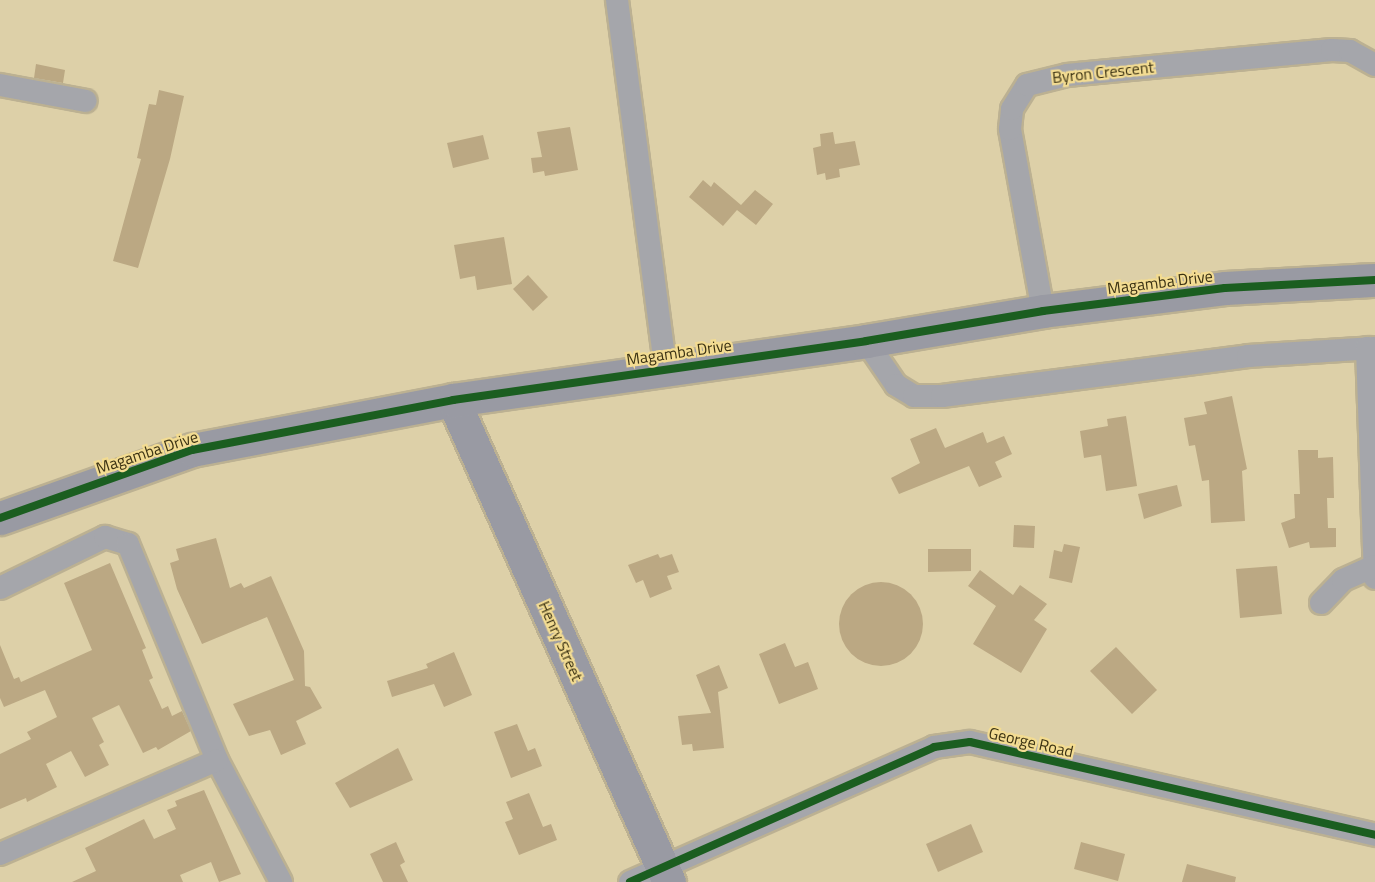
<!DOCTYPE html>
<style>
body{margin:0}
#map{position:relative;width:1375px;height:882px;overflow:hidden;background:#ddd0a8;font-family:"Titillium Web",sans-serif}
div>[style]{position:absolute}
.building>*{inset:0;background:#bba883}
.round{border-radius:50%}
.roads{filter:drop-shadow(2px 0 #bcb192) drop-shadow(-2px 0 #bcb192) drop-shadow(0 2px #bcb192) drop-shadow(0 -2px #bcb192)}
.street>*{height:22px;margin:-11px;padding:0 11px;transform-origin:11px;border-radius:11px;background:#a5a6ab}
.secondary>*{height:33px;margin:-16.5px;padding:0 16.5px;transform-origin:16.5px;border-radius:16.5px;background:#999aa3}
.cycleway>*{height:8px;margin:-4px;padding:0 4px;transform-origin:4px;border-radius:4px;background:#1b5e20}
span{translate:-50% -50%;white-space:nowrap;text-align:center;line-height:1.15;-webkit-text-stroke:4.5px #f3dc92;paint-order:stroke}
.street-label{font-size:16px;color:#3b3213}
</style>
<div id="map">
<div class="building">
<div style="clip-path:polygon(36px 64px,65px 70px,63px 83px,34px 78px)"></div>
<div style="clip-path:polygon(159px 90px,184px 96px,170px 159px,138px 268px,113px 261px,141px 159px,137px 158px,149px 104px,156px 105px)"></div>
<div style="clip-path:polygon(570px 127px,578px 170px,545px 176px,544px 171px,533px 173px,531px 158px,542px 157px,537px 132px)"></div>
<div style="clip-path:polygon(833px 132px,835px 144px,855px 141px,860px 165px,839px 169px,840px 177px,826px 180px,825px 173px,817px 175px,813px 148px,821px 146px,820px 134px)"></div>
<div style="clip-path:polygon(483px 135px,489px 159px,453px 168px,447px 143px)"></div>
<div style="clip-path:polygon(703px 180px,711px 187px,714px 182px,741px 205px,755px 190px,773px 204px,756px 225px,737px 210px,723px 226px,689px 197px)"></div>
<div style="clip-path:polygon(504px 237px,512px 284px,477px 290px,475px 276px,460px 279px,454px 245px)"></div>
<div style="clip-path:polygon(528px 275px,548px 297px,533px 311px,513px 289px)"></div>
<div style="clip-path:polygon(1232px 396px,1247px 469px,1242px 471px,1245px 521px,1211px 523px,1209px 480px,1202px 481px,1195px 445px,1189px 446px,1184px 418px,1207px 414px,1204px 402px)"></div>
<div style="clip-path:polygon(1126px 416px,1137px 486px,1106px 491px,1101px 455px,1084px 458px,1080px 431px,1108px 426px,1107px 419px)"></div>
<div style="clip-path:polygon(936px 428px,945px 448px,983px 432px,987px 443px,1004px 436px,1012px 454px,995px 462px,1002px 477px,979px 487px,969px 466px,899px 494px,891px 478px,920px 463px,910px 439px)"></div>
<div style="clip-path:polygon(1298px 450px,1318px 450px,1318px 458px,1333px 457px,1334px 498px,1327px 498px,1328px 528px,1336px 528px,1336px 547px,1310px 548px,1309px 542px,1289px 548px,1281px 523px,1295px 518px,1294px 494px,1300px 494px)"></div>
<div style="clip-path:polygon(1177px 485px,1182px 506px,1144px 519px,1138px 494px)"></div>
<div style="clip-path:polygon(1014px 525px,1035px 526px,1034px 548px,1013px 547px)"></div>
<div style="clip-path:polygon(216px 538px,230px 588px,241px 583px,244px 588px,271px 576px,304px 651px,305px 686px,310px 687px,322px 708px,296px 721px,306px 744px,281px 755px,270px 730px,249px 736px,233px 704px,294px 680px,267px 617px,202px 644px,177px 589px,170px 563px,179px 560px,176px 549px)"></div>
<div style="clip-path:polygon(1064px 544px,1080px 547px,1072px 583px,1049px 578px,1054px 550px,1062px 552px)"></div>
<div style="clip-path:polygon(928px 549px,971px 549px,971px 571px,928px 572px)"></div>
<div style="clip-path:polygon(658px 554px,660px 558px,672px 554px,679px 572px,667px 576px,672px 589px,650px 598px,643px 580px,636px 583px,628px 565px)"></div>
<div style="clip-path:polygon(110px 563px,146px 648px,142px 650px,153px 678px,149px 680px,162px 709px,168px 706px,172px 716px,182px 711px,191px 731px,158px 750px,156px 747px,143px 753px,119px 705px,92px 718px,104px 742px,99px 745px,109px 765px,85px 777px,71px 751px,46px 764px,57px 787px,27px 802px,26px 798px,0 809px,0 754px,31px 739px,27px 732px,57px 717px,45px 690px,4px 707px,0 698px,0 645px,14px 679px,19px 677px,21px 682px,92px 650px,64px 583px)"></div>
<div style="clip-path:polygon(1277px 566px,1282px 614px,1240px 618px,1236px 569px)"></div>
<div style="clip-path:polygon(980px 570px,1013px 595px,1020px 585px,1047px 604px,1034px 620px,1047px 629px,1021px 673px,973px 644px,996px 606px,968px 586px)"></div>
<div class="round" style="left:839px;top:582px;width:84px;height:84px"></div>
<div style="clip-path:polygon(785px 643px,795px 667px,808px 662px,818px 689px,779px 704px,759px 654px)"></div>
<div style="clip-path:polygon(1116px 647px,1157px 690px,1132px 714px,1090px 671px)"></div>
<div style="clip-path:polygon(454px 652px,472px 695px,444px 707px,434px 684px,392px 697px,387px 681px,428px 668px,426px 664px)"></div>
<div style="clip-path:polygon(719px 665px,728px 688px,718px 692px,724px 748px,693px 751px,692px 744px,682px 745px,678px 716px,711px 713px,696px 675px)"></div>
<div style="clip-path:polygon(517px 724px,528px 751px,535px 748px,542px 766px,511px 778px,494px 732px)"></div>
<div style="clip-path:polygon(398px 748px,413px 780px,350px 808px,335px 783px)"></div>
<div style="clip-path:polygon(204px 790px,241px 874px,219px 882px,211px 862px,180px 875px,183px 882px,72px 882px,96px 871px,85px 848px,144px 819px,154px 839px,176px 829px,167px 810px,177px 806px,175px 801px)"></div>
<div style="clip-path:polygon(529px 793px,543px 827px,551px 824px,557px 840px,519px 855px,505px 822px,513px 819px,506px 802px)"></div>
<div style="clip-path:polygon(971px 824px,983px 852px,938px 872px,926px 844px)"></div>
<div style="clip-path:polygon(396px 842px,405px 862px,400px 865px,408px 882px,383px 882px,370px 854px)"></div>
<div style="clip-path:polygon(1081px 842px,1125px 854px,1118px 881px,1074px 869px)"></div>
<div style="clip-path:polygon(1187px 864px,1236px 877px,1235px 882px,1182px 882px)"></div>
</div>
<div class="roads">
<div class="street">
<div style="left:617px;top:0;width:370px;rotate:82.5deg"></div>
<div style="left:0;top:85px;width:87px;rotate:10.5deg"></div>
<div style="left:1043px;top:311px;width:185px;rotate:-100.3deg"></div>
<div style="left:1010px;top:129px;width:20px;rotate:-84deg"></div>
<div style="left:1012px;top:109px;width:28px;rotate:-58deg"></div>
<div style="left:1027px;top:85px;width:41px;rotate:-14deg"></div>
<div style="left:1067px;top:75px;width:266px;rotate:-5.4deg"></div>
<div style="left:1332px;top:50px;width:18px;rotate:3deg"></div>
<div style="left:1350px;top:51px;width:29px;rotate:29deg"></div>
<div style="left:866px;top:341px;width:53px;rotate:55.7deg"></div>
<div style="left:896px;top:385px;width:21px;rotate:31deg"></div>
<div style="left:914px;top:396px;width:28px"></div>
<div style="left:942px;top:396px;width:309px;rotate:-7.4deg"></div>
<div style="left:1248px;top:356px;width:127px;rotate:-3.6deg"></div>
<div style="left:1367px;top:348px;width:230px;rotate:88deg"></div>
<div style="left:0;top:588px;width:117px;rotate:-25.9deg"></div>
<div style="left:105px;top:537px;width:24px;rotate:17deg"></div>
<div style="left:128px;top:544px;width:234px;rotate:67.6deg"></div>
<div style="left:217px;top:760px;width:138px;rotate:62.3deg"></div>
<div style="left:1321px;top:603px;width:32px;rotate:-46deg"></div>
<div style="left:1343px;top:580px;width:34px;rotate:-24deg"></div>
<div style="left:0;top:854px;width:236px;rotate:-23.4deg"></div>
<div style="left:630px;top:882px;width:333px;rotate:-23.9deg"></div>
<div style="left:934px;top:747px;width:36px;rotate:-8deg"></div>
<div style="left:970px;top:742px;width:416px;rotate:12.9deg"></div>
</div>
<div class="secondary">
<div style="left:453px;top:400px;width:528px;rotate:65.86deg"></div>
<div style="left:0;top:518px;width:204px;rotate:-19.5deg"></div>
<div style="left:192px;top:450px;width:266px;rotate:-10.8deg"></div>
<div style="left:453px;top:400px;width:417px;rotate:-8.1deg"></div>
<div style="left:866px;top:341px;width:180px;rotate:-9.6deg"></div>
<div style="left:1043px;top:311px;width:183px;rotate:-7.2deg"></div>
<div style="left:1225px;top:288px;width:150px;rotate:-3.1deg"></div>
</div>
</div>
<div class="cycleway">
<div style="left:0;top:518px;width:204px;rotate:-19.5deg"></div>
<div style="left:192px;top:450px;width:266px;rotate:-10.8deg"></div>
<div style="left:453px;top:400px;width:417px;rotate:-8.1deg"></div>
<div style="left:866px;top:341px;width:180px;rotate:-9.6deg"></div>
<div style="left:1043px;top:311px;width:183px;rotate:-7.2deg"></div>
<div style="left:1225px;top:288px;width:150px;rotate:-3.1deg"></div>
<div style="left:630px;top:882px;width:333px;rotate:-23.9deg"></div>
<div style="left:934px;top:747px;width:36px;rotate:-8deg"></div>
<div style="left:970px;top:742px;width:416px;rotate:12.9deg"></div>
</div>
<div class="street-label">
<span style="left:1103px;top:72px;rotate:-6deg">Byron Crescent</span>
<span style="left:1160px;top:282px;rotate:-7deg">Magamba Drive</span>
<span style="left:679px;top:352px;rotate:-8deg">Magamba Drive</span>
<span style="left:147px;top:452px;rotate:-18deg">Magamba Drive</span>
<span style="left:561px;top:641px;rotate:66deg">Henry Street</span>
<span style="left:1031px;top:742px;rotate:13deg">George Road</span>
</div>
</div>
